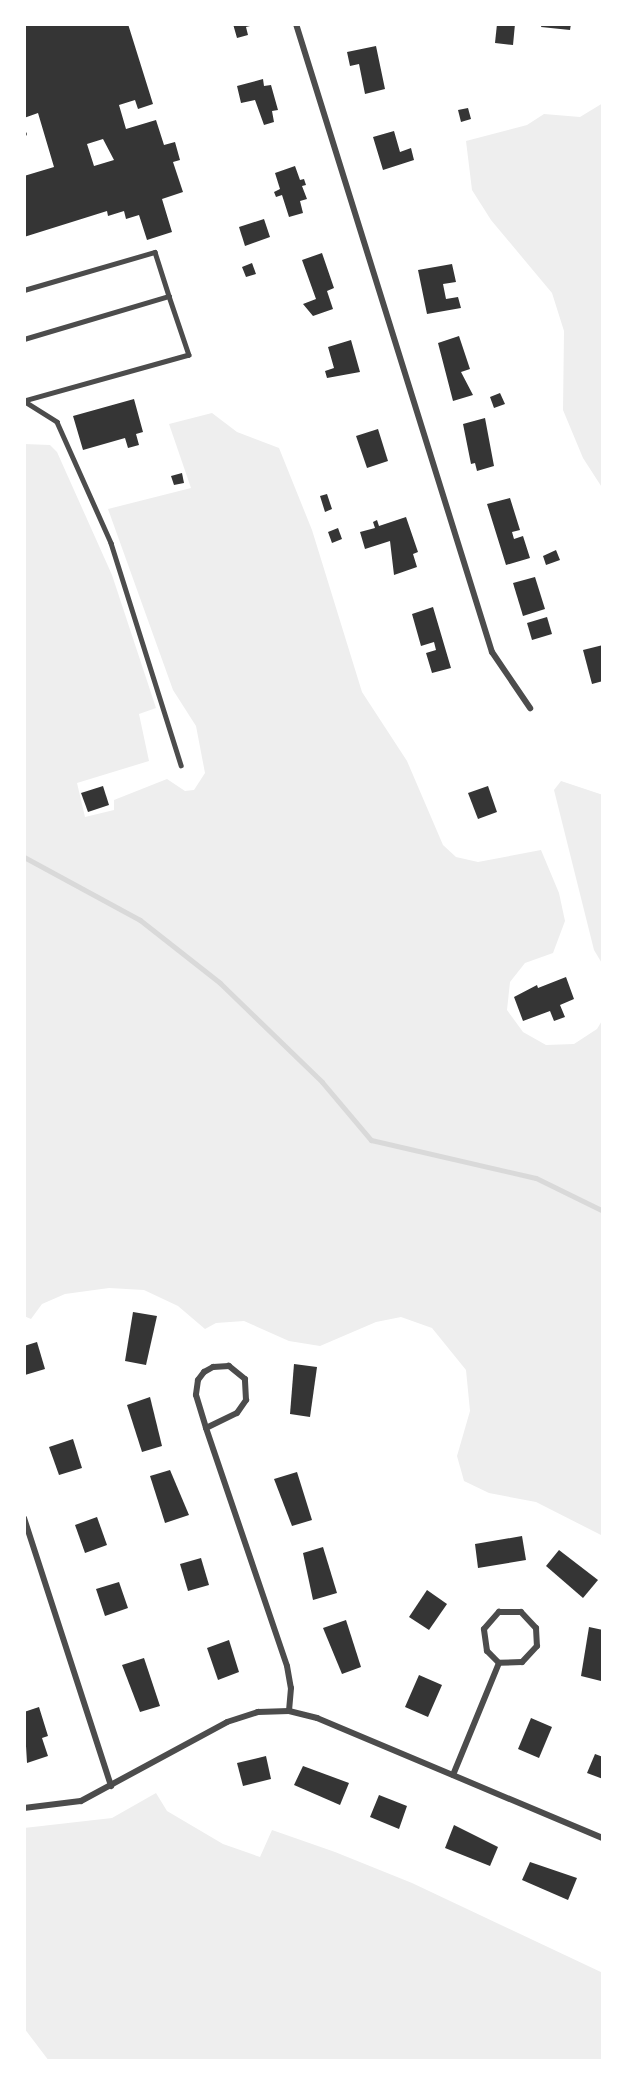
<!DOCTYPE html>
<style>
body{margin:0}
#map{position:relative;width:627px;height:2085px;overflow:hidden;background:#fff;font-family:"Noto Sans",sans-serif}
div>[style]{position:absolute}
.green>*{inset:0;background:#eee}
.stream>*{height:5px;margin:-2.5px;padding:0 2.5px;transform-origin:2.5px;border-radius:2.5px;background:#d9d9d9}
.building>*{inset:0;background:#353535}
.service>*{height:4.5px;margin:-2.25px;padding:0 2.25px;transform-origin:2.25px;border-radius:2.25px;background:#4c4c4c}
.minor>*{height:6px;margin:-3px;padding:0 3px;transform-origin:3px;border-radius:3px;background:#4c4c4c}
span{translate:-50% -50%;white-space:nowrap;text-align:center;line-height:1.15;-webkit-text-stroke:6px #fff;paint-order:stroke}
.frame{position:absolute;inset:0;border:26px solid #fff;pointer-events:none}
</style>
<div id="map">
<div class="green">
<div style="clip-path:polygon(603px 103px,603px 489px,583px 458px,563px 410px,564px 331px,552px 293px,491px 220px,472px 190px,466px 141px,527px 125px,544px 114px,580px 117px)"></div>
<div style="clip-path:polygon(212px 413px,237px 432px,279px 448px,312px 530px,362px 692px,407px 761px,443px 845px,456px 857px,478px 862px,541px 850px,559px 893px,565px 921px,553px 953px,525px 963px,510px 982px,507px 1010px,523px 1032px,546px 1045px,574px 1044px,597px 1029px,603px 1019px,603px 1536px,536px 1502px,489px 1493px,464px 1481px,457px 1456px,470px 1411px,466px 1370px,432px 1328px,401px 1317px,376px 1322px,320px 1346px,289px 1341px,244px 1321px,216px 1323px,205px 1329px,178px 1306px,144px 1290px,109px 1288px,65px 1294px,42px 1304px,31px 1319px,24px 1316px,24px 444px,50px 445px,57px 452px,112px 575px,156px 708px,139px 714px,149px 761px,77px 783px,85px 817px,114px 810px,114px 800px,167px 779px,185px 791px,194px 790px,205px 773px,196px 726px,173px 690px,108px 509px,191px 488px,169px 424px)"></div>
<div style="clip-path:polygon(561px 781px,603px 795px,603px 965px,594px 950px,554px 790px)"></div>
<div style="clip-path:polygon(156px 1793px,167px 1811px,223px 1844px,260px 1857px,272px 1830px,335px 1852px,412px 1883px,603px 1973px,603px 2061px,49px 2061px,24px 2028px,24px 1828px,112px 1818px)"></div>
</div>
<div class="stream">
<div style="left:24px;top:857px;width:132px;rotate:28.5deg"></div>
<div style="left:140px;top:920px;width:102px;rotate:38.2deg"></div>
<div style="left:220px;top:983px;width:142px;rotate:44.1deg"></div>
<div style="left:322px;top:1082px;width:76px;rotate:49.8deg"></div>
<div style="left:371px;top:1140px;width:169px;rotate:13deg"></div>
<div style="left:536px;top:1178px;width:75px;rotate:26.2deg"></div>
</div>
<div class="building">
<div style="clip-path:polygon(evenodd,24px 24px,128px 24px,153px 104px,138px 109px,135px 100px,119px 105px,126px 129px,156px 120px,164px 145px,175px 142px,180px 160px,173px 162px,183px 192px,162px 199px,172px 232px,147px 240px,139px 215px,126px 219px,124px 211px,108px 216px,107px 211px,24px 237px,24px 176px,54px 167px,38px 113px,24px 118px,24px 24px,103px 139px,114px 160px,94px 166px,87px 144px,103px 139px)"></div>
<div style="clip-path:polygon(233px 24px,254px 24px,254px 25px,246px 27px,248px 35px,237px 38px)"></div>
<div style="clip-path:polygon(497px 24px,515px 24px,513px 45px,495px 43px)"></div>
<div style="clip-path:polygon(542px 24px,571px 24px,570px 30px,541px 27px)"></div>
<div style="clip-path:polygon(376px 46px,385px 89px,365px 94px,359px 64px,350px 66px,347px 52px)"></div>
<div style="clip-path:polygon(263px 79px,264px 86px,271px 85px,278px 110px,272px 111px,274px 122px,264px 125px,255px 100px,241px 103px,237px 86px)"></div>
<div style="clip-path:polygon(468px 108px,471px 119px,461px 122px,458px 110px)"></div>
<div style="clip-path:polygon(394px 131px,400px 152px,411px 148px,414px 160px,383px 170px,373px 137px)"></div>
<div style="clip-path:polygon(295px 166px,300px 180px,304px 179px,306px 185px,302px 186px,307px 199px,300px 201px,303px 213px,289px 217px,282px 195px,276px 197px,274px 192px,280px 189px,275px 173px)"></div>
<div style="clip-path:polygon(264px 219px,270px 237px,245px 246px,239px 227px)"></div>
<div style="clip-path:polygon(322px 253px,334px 288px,327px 291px,333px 309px,313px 316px,303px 304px,316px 299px,302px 260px)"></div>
<div style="clip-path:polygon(252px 263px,256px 274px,246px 277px,242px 267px)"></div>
<div style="clip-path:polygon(452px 264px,456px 282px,443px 284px,446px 299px,458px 297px,461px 308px,427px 314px,418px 270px)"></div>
<div style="clip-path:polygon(459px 336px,470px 369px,461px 372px,473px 395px,453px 401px,438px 343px)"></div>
<div style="clip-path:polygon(351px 340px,360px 372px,327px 378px,325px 371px,334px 368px,328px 347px)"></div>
<div style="clip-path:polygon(500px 393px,505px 404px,494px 408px,490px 397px)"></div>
<div style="clip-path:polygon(134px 399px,143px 432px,136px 434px,139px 445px,128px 448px,125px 438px,83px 450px,73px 416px)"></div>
<div style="clip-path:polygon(485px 418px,494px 466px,477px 471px,475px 463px,471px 464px,463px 424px)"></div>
<div style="clip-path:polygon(378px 429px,388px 461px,367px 468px,356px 436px)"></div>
<div style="clip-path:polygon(182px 473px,184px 483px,174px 485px,171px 476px)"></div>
<div style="clip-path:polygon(327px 494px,332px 509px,325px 512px,320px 496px)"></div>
<div style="clip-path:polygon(510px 498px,520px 530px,512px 532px,514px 539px,523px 536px,530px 558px,506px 565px,487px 504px)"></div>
<div style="clip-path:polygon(406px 517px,418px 552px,413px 554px,417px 567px,394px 575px,390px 541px,365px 549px,360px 532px,375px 528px,373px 522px,377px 520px,379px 526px)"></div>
<div style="clip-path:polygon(338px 528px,342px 539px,332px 543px,328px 532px)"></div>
<div style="clip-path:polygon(556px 550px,560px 560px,546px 565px,543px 556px)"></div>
<div style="clip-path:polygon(535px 577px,545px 609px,523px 616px,513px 583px)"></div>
<div style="clip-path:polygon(433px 607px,451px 668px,432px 673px,426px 653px,436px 650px,434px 642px,421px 646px,412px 614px)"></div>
<div style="clip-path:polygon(547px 617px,552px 634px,532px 640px,527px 623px)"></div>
<div style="clip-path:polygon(603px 645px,603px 681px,592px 684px,583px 650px)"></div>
<div style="clip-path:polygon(103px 786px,109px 805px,88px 812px,81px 793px)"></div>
<div style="clip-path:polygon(488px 786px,497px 812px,478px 819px,468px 793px)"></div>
<div style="clip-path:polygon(566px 977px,574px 999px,560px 1005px,565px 1017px,554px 1021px,550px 1011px,523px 1021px,514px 997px,537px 985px,538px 988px)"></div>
<div style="clip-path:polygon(133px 1312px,157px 1316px,146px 1365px,125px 1361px)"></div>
<div style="clip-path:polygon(37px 1342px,45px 1369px,25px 1375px,24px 1346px)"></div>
<div style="clip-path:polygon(294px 1364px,317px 1367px,310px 1417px,290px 1414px)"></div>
<div style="clip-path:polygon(150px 1397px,162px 1446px,142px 1452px,127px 1405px)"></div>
<div style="clip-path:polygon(73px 1439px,82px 1468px,59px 1475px,49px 1447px)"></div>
<div style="clip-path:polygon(170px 1470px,189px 1515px,165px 1523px,150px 1476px)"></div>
<div style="clip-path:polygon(297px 1472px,312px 1520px,292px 1526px,274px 1479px)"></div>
<div style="clip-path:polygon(97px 1517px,107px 1545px,85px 1553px,75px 1525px)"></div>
<div style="clip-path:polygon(522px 1536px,526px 1560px,478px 1568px,475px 1544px)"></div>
<div style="clip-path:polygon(323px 1547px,337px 1593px,313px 1600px,303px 1553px)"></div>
<div style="clip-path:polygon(559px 1550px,598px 1580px,583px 1598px,546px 1566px)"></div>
<div style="clip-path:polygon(201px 1558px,209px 1585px,188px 1591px,180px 1564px)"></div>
<div style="clip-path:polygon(119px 1582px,128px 1608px,105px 1616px,96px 1589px)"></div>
<div style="clip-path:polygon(427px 1590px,447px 1604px,429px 1630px,409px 1617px)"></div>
<div style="clip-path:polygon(346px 1620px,361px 1667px,342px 1674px,323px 1628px)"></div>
<div style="clip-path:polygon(589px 1627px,603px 1630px,601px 1681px,581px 1676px)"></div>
<div style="clip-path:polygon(229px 1640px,239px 1672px,218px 1680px,207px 1648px)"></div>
<div style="clip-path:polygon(144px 1658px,160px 1706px,140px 1712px,122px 1665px)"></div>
<div style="clip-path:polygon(419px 1675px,442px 1685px,428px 1717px,405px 1707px)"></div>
<div style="clip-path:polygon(39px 1707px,48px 1736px,42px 1738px,48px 1756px,27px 1763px,24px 1712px)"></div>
<div style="clip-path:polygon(531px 1718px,552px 1727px,539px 1758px,518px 1749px)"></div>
<div style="clip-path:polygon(595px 1754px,603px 1757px,603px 1779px,587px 1773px)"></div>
<div style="clip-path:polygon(266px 1756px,271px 1779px,243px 1786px,237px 1763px)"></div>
<div style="clip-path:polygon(303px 1766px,349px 1783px,340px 1805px,294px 1785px)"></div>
<div style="clip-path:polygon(379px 1795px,407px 1806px,399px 1829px,370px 1817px)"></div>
<div style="clip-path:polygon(454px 1825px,498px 1847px,490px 1866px,445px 1848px)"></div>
<div style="clip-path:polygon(530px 1862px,577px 1878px,568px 1900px,522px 1880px)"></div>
</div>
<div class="service">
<div style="left:24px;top:134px;width:1px"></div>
<div style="left:24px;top:290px;width:136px;rotate:-16.2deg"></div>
<div style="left:155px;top:252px;width:46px;rotate:72.3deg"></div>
<div style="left:24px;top:339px;width:151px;rotate:-16.5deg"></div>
<div style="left:169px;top:296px;width:62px;rotate:71.3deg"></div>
<div style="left:189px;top:355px;width:171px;rotate:164.4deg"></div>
<div style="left:24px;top:401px;width:39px;rotate:32deg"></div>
<div style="left:57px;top:422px;width:133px;rotate:65.9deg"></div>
<div style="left:111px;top:543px;width:233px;rotate:72.5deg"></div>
</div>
<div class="minor">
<div style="left:296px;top:24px;width:658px;rotate:72.67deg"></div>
<div style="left:492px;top:652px;width:68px;rotate:55.8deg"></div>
<div style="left:206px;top:1428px;width:34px;rotate:-26deg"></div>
<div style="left:237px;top:1413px;width:16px;rotate:-55deg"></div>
<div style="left:246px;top:1400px;width:21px;rotate:-93deg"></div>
<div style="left:245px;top:1379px;width:21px;rotate:-141deg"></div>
<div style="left:229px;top:1366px;width:16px;rotate:176deg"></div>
<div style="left:213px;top:1367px;width:10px;rotate:151deg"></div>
<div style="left:204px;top:1372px;width:10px;rotate:127deg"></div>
<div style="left:198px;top:1380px;width:15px;rotate:98deg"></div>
<div style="left:196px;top:1395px;width:34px;rotate:73deg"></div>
<div style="left:206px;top:1428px;width:251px;rotate:71.2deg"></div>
<div style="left:287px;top:1666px;width:22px;rotate:80deg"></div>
<div style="left:291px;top:1688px;width:23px;rotate:95deg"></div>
<div style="left:24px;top:1518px;width:282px;rotate:72deg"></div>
<div style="left:453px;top:1775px;width:121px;rotate:-67.7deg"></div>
<div style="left:499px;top:1663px;width:17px;rotate:-135deg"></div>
<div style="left:487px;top:1651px;width:22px;rotate:-98deg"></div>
<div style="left:484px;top:1629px;width:23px;rotate:-49deg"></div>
<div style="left:499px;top:1612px;width:22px"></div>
<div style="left:521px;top:1612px;width:22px;rotate:47deg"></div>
<div style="left:536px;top:1628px;width:18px;rotate:87deg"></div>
<div style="left:537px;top:1646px;width:22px;rotate:133deg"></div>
<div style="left:522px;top:1662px;width:23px;rotate:178deg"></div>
<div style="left:24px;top:1808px;width:57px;rotate:-7deg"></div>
<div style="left:81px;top:1801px;width:166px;rotate:-28.4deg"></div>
<div style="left:227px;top:1722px;width:33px;rotate:-18deg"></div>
<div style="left:258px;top:1712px;width:31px;rotate:-2deg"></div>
<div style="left:289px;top:1711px;width:29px;rotate:14deg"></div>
<div style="left:317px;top:1718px;width:310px;rotate:22.8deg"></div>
</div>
<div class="frame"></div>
</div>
